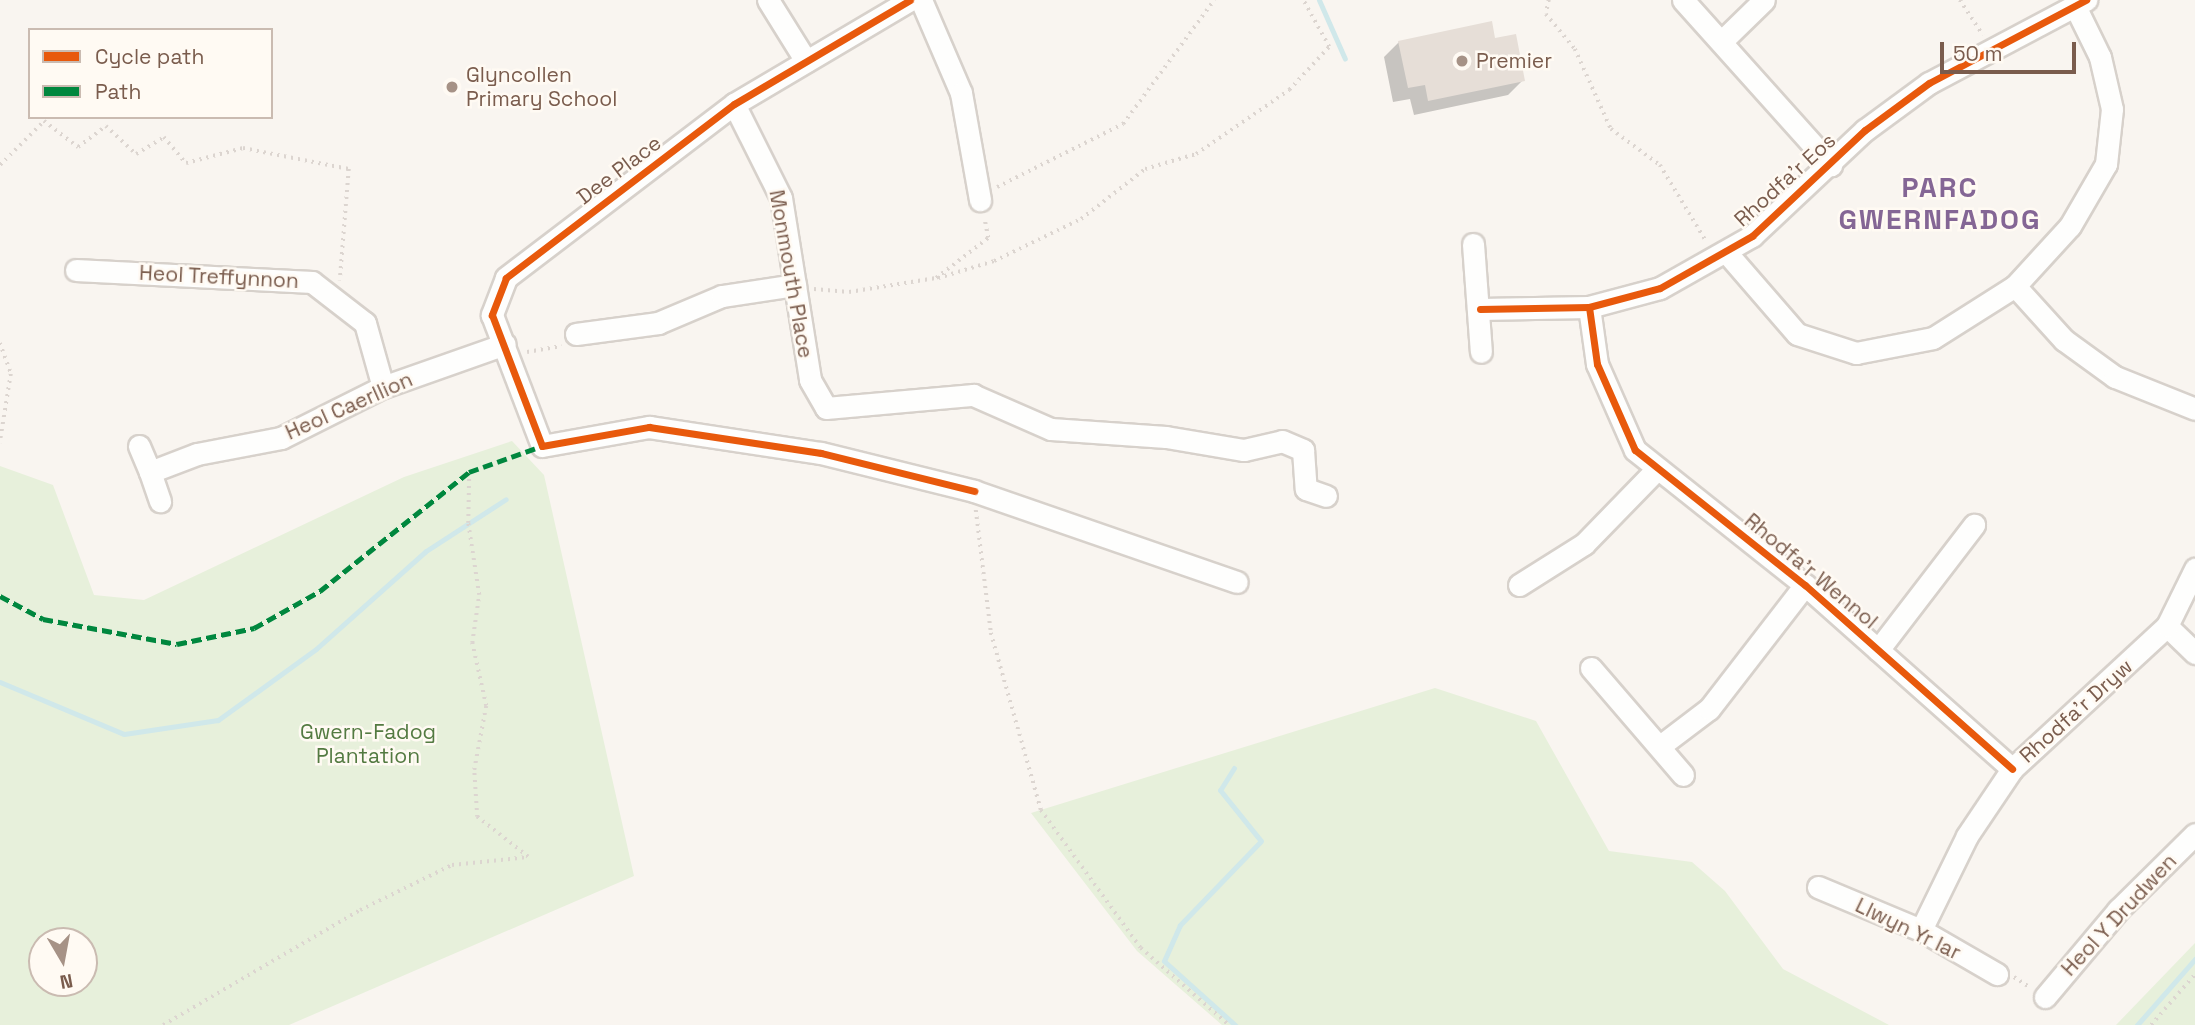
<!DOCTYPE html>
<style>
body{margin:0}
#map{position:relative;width:2195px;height:1025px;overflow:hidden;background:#f9f5f0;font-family:"Space Grotesk",sans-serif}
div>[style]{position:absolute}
.green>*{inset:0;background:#e7f0db}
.shadow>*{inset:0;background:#0003}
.stream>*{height:5px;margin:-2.5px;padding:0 2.5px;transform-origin:2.5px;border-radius:2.5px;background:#d0e8ea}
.building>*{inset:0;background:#e6ded7}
.path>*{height:3.5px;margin-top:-1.75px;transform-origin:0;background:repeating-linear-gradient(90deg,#dcd5d0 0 2px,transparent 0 7px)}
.roads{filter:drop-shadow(2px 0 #d7d1cb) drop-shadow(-2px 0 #d7d1cb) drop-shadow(0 2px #d7d1cb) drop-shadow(0 -2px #d7d1cb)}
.minor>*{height:21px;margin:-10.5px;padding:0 10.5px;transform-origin:10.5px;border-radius:10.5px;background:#fefefd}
.quiet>*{height:5px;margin-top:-2.5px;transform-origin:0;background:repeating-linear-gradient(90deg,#00873e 0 10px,transparent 0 15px)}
.cycleway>*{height:7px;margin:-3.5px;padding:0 3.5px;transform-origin:3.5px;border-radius:3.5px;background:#e8590c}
.dots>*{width:19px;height:19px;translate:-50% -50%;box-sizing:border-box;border:4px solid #fffaf3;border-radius:50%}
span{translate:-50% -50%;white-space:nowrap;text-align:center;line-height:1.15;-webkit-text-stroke:5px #fffaf3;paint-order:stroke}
.poi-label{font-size:21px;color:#7a5c4d}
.left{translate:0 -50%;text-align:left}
.street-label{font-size:21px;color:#7a5c4d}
.park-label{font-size:21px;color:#537a41}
.district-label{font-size:28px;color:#846695;font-weight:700;letter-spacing:2px}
.legend{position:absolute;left:28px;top:28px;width:245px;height:91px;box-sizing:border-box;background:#fffaf3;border:2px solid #cabbb1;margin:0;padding:9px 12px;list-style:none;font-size:21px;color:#7a5c4d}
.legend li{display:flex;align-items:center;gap:14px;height:35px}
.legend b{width:35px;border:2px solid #cabbb1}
.north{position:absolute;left:28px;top:927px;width:70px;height:70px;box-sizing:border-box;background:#fffaf3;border:2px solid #cabbb1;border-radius:50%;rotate:170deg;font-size:19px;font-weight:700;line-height:28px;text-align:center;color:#7a5c4d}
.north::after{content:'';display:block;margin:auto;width:24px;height:32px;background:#a69286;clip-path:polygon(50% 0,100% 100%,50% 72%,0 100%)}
.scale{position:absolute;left:1940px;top:42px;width:136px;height:32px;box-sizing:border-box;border:4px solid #7a5c4d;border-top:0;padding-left:9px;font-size:21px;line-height:24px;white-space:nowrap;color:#7a5c4d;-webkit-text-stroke:5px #fffaf3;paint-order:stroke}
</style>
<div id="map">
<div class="green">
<div style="clip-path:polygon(evenodd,512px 441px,544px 475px,634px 876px,289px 1025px,0 1025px,0 466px,53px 485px,94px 595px,144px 600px,404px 477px,512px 441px,84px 941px,84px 983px,42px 983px,42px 941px,84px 941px)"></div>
<div style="clip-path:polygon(1435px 688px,1536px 721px,1609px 851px,1692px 862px,1725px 891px,1783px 969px,1889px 1025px,1222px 1025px,1137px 951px,1031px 813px)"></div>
<div style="clip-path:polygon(2195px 943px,2195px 1025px,2116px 1025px)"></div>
</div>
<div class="shadow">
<div style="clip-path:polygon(1494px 41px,1523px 80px,1508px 95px,1414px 115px,1410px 99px,1393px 102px,1384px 57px,1399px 42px)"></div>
</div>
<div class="stream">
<div style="left:1319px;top:0;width:64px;rotate:66.2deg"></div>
<div style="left:0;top:682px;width:134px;rotate:22.8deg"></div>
<div style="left:124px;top:734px;width:95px;rotate:-8.5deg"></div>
<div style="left:218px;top:720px;width:121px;rotate:-35.9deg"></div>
<div style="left:316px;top:649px;width:147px;rotate:-41.7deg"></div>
<div style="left:426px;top:551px;width:95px;rotate:-33deg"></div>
<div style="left:1234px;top:768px;width:26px;rotate:122deg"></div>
<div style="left:1220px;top:790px;width:65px;rotate:51.2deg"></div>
<div style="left:1261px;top:841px;width:117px;rotate:134deg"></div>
<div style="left:1180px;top:925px;width:39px;rotate:114deg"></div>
<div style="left:1164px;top:961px;width:96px;rotate:42deg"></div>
<div style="left:2137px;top:1025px;width:88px;rotate:-48.7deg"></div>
</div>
<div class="building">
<div style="clip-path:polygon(1492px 21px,1495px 38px,1516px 34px,1525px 81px,1428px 101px,1425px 85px,1408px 88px,1398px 41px)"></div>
</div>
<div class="path">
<div style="left:1549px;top:0;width:14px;rotate:102deg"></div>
<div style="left:1546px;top:14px;width:45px;rotate:50.4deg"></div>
<div style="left:1575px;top:49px;width:88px;rotate:65.8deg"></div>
<div style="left:1611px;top:129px;width:61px;rotate:36.3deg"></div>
<div style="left:1660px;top:165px;width:89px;rotate:58.8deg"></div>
<div style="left:1960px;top:0;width:42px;rotate:56.7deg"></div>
<div style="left:0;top:165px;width:62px;rotate:-45deg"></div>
<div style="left:44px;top:121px;width:43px;rotate:37.4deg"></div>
<div style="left:78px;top:147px;width:35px;rotate:-37deg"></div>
<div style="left:106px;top:126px;width:41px;rotate:43deg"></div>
<div style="left:136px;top:154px;width:33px;rotate:-31deg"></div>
<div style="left:164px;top:137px;width:34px;rotate:50deg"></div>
<div style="left:186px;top:163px;width:59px;rotate:-14.7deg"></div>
<div style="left:243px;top:148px;width:108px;rotate:11.2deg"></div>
<div style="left:349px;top:169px;width:112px;rotate:94.6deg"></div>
<div style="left:997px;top:187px;width:141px;rotate:-26.6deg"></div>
<div style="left:1123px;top:124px;width:154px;rotate:-53.7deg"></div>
<div style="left:938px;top:278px;width:59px;rotate:-16.9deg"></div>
<div style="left:994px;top:261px;width:97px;rotate:-25.8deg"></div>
<div style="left:1081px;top:219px;width:81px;rotate:-38deg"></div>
<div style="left:1145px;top:169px;width:53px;rotate:-16.4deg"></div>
<div style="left:1196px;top:154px;width:113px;rotate:-34.5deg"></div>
<div style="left:1289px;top:90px;width:59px;rotate:-47.1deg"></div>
<div style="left:1329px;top:47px;width:54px;rotate:-119deg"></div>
<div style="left:814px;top:289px;width:35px;rotate:5deg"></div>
<div style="left:849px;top:292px;width:88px;rotate:-9.1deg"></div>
<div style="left:936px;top:278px;width:66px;rotate:-37.6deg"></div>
<div style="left:988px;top:238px;width:20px;rotate:-101deg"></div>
<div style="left:0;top:343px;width:33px;rotate:70deg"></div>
<div style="left:11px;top:374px;width:70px;rotate:99.1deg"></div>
<div style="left:527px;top:352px;width:35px;rotate:-10deg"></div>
<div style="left:976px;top:510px;width:124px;rotate:83deg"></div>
<div style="left:991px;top:633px;width:184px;rotate:74.2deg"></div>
<div style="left:1041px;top:810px;width:170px;rotate:54.1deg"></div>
<div style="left:1141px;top:948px;width:117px;rotate:41.2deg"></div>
<div style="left:2014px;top:977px;width:17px;rotate:33deg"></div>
<div style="left:163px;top:1025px;width:228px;rotate:-30.3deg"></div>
<div style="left:360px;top:910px;width:102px;rotate:-26.1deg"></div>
<div style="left:452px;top:865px;width:76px;rotate:-6deg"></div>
<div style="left:528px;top:857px;width:65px;rotate:-141.9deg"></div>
<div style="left:477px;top:817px;width:47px;rotate:-93.7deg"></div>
<div style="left:474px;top:770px;width:65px;rotate:-79.4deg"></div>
<div style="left:486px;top:706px;width:65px;rotate:-102.5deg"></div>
<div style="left:472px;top:643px;width:49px;rotate:-81.7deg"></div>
<div style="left:479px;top:595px;width:73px;rotate:-98.7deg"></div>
<div style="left:468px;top:523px;width:51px;rotate:-88.9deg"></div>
<div style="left:2151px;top:1025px;width:67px;rotate:-49.2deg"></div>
</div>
<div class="roads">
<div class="minor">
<div style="left:768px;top:0;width:72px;rotate:58.1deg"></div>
<div style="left:910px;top:0;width:204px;rotate:149.4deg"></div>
<div style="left:734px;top:104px;width:287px;rotate:142.7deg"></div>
<div style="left:506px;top:278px;width:40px;rotate:111deg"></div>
<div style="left:492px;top:315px;width:140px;rotate:69.1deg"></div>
<div style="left:542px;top:446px;width:109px;rotate:-10.1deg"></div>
<div style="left:649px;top:427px;width:174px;rotate:8.6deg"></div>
<div style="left:821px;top:453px;width:158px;rotate:13.9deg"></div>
<div style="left:974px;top:491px;width:278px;rotate:19.1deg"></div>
<div style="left:921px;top:0;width:101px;rotate:66.7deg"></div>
<div style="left:961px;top:93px;width:109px;rotate:79.9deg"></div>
<div style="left:1683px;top:0;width:222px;rotate:48.1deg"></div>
<div style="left:1723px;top:40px;width:57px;rotate:-44.3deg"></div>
<div style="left:734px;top:104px;width:105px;rotate:63.4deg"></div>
<div style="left:781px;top:198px;width:184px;rotate:80.9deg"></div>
<div style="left:810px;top:380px;width:32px;rotate:60deg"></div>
<div style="left:826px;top:408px;width:148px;rotate:-5.1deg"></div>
<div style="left:973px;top:395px;width:85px;rotate:23.6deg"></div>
<div style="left:1051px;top:429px;width:115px;rotate:4deg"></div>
<div style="left:1166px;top:437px;width:79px;rotate:9.5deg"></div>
<div style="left:1244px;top:450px;width:39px;rotate:-13deg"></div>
<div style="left:1282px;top:441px;width:23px;rotate:23deg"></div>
<div style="left:1303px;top:450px;width:39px;rotate:86deg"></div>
<div style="left:1306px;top:489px;width:21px;rotate:19deg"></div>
<div style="left:1473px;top:244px;width:108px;rotate:85.8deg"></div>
<div style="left:1726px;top:252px;width:108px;rotate:49.1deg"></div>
<div style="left:1797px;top:334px;width:62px;rotate:17.9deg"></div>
<div style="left:1856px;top:353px;width:78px;rotate:-11deg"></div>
<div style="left:1933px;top:338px;width:97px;rotate:-32.4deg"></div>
<div style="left:2015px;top:286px;width:81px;rotate:-47.5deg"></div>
<div style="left:2070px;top:226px;width:72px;rotate:-59.9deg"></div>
<div style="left:2106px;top:164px;width:55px;rotate:-83.8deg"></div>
<div style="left:2112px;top:109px;width:53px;rotate:-103deg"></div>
<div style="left:2100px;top:57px;width:57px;rotate:-116.1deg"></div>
<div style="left:76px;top:270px;width:236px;rotate:2.9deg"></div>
<div style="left:312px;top:282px;width:67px;rotate:37.7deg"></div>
<div style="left:365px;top:323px;width:66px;rotate:74.3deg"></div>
<div style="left:2015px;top:286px;width:73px;rotate:47.8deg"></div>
<div style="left:2064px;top:340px;width:63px;rotate:36deg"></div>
<div style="left:2115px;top:377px;width:86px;rotate:21.8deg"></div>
<div style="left:1589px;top:307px;width:58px;rotate:82deg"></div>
<div style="left:1597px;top:364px;width:94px;rotate:66.2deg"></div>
<div style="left:1635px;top:450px;width:217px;rotate:38.5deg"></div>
<div style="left:1805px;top:585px;width:277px;rotate:41.6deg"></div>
<div style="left:1480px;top:309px;width:109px;rotate:-1.1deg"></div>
<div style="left:1589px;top:307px;width:73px;rotate:-15deg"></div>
<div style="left:1660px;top:288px;width:106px;rotate:-29.5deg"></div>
<div style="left:1752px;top:236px;width:155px;rotate:-43.2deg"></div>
<div style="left:1865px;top:130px;width:79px;rotate:-36.3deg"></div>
<div style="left:1929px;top:83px;width:178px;rotate:-27.9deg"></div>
<div style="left:576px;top:334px;width:83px;rotate:-7.6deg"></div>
<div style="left:658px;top:323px;width:69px;rotate:-22.9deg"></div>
<div style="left:722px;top:296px;width:74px;rotate:-8.6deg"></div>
<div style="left:139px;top:446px;width:28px;rotate:67deg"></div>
<div style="left:150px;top:472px;width:50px;rotate:-21deg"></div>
<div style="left:197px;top:454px;width:86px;rotate:-10.8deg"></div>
<div style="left:281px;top:438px;width:114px;rotate:-26.6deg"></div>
<div style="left:383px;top:387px;width:129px;rotate:-19.4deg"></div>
<div style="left:150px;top:472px;width:31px;rotate:71deg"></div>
<div style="left:1519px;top:585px;width:77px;rotate:-32.2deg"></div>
<div style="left:1584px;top:544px;width:102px;rotate:-45.8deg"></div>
<div style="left:2167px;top:626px;width:39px;rotate:44deg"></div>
<div style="left:1878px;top:650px;width:158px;rotate:-52.5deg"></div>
<div style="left:1591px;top:668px;width:141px;rotate:49.3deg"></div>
<div style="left:1660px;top:746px;width:61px;rotate:-37.1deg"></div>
<div style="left:1709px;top:709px;width:157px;rotate:-52.3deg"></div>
<div style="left:1818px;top:887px;width:112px;rotate:22.7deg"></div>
<div style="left:1921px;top:930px;width:88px;rotate:30.1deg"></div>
<div style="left:1921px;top:930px;width:105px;rotate:-63.9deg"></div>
<div style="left:1967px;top:836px;width:81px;rotate:-56.1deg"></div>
<div style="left:2012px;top:769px;width:211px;rotate:-42.7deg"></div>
<div style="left:2167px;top:626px;width:64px;rotate:-63.8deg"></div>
<div style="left:2045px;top:997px;width:114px;rotate:-50deg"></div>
<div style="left:2118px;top:910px;width:108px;rotate:-44.6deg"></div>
</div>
</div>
<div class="quiet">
<div style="left:0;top:596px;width:49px;rotate:28.1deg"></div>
<div style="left:43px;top:619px;width:136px;rotate:10.6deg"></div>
<div style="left:177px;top:644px;width:79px;rotate:-11.7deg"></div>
<div style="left:254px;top:628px;width:76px;rotate:-29.3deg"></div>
<div style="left:320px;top:591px;width:191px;rotate:-38.6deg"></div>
<div style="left:469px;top:472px;width:77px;rotate:-19.6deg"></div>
</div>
<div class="cycleway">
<div style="left:910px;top:0;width:204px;rotate:149.4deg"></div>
<div style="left:734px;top:104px;width:287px;rotate:142.7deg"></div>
<div style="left:506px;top:278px;width:40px;rotate:111deg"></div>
<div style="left:492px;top:315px;width:140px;rotate:69.1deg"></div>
<div style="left:542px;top:446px;width:109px;rotate:-10.1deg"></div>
<div style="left:649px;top:427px;width:174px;rotate:8.6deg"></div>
<div style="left:821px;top:453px;width:158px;rotate:13.9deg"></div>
<div style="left:1589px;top:307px;width:58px;rotate:82deg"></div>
<div style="left:1597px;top:364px;width:94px;rotate:66.2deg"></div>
<div style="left:1635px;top:450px;width:217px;rotate:38.5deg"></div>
<div style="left:1805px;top:585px;width:277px;rotate:41.6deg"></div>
<div style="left:1480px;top:309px;width:109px;rotate:-1.1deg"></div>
<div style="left:1589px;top:307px;width:73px;rotate:-15deg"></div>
<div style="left:1660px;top:288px;width:106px;rotate:-29.5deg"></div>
<div style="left:1752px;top:236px;width:155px;rotate:-43.2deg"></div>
<div style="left:1865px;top:130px;width:79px;rotate:-36.3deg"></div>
<div style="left:1929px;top:83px;width:178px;rotate:-27.9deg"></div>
</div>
<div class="dots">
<div style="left:1462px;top:61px;background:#a69286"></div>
<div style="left:452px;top:87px;background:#a69286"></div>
</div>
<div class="poi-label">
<span class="left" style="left:1476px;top:61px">Premier</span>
<span class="left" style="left:466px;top:87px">Glyncollen<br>Primary School</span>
</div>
<div class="street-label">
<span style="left:619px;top:170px;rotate:-37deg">Dee Place</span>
<span style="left:1785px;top:180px;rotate:-42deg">Rhodfa'r Eos</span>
<span style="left:791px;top:274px;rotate:80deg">Monmouth Place</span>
<span style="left:219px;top:277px;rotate:3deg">Heol Treffynnon</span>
<span style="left:349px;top:406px;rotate:-24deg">Heol Caerllion</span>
<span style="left:1811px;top:571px;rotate:40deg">Rhodfa'r Wennol</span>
<span style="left:2076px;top:711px;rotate:-42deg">Rhodfa'r Dryw</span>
<span style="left:2119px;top:915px;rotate:-47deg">Heol Y Drudwen</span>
<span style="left:1908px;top:929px;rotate:26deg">Llwyn Yr Iar</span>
</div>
<div class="park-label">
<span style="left:368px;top:744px">Gwern-Fadog<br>Plantation</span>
</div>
<div class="district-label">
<span style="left:1940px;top:203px">PARC<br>GWERNFADOG</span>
</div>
<ul class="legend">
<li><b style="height:9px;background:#e8590c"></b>Cycle path</li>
<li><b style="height:9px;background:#00873e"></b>Path</li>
</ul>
<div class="north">N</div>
<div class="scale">50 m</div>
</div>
